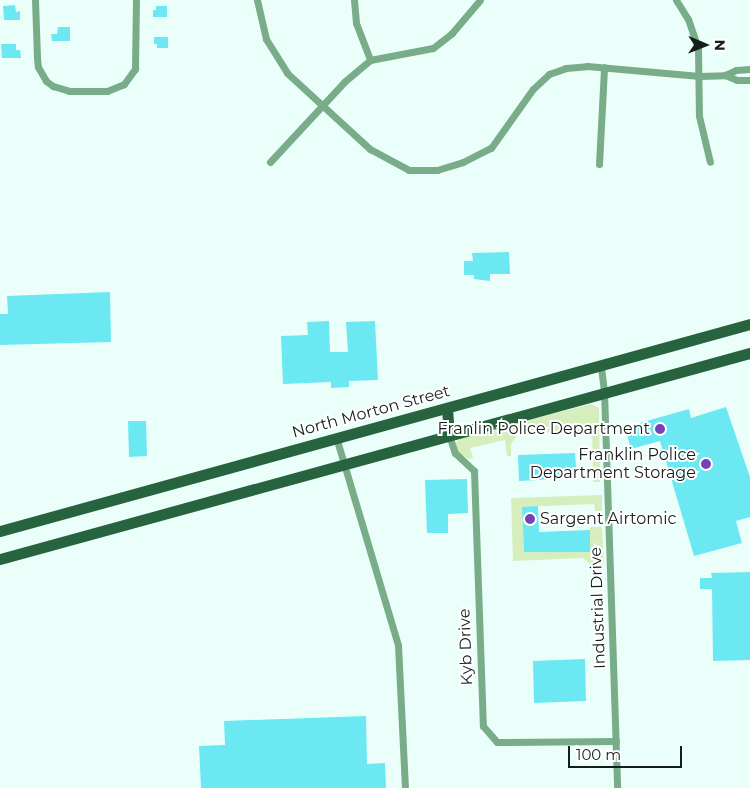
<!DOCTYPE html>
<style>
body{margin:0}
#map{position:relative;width:750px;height:788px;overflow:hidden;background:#ebfffa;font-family:Montserrat,sans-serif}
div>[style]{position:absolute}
.green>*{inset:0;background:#d6eebd}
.building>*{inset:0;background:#6ce8f2}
.minor>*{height:7px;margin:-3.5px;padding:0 3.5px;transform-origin:3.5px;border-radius:3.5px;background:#79ad89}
.primary>*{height:11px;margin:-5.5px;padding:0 5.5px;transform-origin:5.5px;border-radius:5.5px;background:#27633e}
.dots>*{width:14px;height:14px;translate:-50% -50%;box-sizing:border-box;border:2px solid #fff;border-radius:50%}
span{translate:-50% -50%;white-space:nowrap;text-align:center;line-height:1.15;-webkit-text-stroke:4px #fff;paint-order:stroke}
.street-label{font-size:16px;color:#141d1b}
.poi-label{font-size:16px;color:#141d1b}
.right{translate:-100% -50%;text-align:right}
.left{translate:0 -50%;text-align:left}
.north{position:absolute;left:680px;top:20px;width:50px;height:50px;-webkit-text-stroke:4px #fff;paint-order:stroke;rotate:91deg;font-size:14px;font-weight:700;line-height:20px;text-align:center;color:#141d1b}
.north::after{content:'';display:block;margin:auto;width:18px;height:22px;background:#141d1b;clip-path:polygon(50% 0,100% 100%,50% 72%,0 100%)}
.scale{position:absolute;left:568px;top:746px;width:114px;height:22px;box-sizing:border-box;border:2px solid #141d1b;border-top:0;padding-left:6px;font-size:15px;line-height:18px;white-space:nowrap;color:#141d1b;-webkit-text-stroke:4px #fff;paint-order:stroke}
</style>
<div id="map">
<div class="green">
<div style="clip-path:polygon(591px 404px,599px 408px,600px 482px,593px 482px,592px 431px,519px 433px,511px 444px,511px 456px,507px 456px,505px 440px,470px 448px,473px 458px,468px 459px,456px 451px,455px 444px,460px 438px)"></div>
<div style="clip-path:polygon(602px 495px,602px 511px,595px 511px,594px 504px,522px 507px,524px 552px,590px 552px,590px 527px,602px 527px,604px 569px,596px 569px,583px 558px,513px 561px,511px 498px)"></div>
</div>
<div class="building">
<div style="clip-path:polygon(15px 5px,16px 12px,20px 11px,20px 20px,4px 20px,3px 6px)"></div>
<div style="clip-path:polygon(156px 6px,167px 6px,167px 17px,153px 17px,153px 10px,156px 10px)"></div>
<div style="clip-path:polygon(58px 27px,70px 27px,70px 41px,52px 41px,51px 34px,57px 34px)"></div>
<div style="clip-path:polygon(154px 37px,168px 37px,168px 48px,157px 48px,157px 44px,154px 44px)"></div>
<div style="clip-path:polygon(1px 44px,16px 44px,16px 50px,20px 50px,21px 58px,2px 58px)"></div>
<div style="clip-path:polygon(509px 252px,510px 274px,490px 274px,490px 281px,474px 279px,474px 275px,464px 275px,464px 261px,473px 261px,472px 253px)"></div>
<div style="clip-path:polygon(110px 292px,111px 342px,0 345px,0 314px,8px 314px,7px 296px)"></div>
<div style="clip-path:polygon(329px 321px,330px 352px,348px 352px,346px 322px,375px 321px,378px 380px,349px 381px,349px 387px,331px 388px,331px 382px,283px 384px,281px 336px,308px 335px,307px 322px)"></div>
<div style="clip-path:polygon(726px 407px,750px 477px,750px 517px,736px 521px,742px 543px,694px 556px,660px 441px,631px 449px,625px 427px,689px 409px,691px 418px)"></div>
<div style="clip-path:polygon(128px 421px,146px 421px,147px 456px,129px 457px)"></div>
<div style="clip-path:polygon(575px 453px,577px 478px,519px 481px,518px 455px)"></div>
<div style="clip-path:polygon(467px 479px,468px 513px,448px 514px,448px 533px,427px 533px,425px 480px)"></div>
<div style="clip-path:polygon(538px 506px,539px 532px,590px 530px,590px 552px,524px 552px,522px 507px)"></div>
<div style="clip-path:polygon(750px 572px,750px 660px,713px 661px,712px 589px,700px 589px,700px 578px,712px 578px,711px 573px)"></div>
<div style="clip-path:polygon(585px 659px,586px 701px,534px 703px,533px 661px)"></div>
<div style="clip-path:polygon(366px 716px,367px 764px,385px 763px,386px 788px,201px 788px,199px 746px,225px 745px,224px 721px)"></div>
</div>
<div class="minor">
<div style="left:35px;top:0;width:58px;rotate:88deg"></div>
<div style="left:37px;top:58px;width:9px;rotate:84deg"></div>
<div style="left:38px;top:67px;width:16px;rotate:60deg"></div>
<div style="left:46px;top:81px;width:9px;rotate:36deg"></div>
<div style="left:53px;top:86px;width:17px;rotate:17deg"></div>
<div style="left:69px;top:91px;width:38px"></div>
<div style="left:107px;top:91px;width:18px;rotate:-22deg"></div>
<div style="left:124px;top:84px;width:19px;rotate:-54deg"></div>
<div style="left:135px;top:69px;width:69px;rotate:-89.2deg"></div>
<div style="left:257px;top:0;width:40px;rotate:77deg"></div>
<div style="left:266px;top:39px;width:40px;rotate:58deg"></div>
<div style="left:287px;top:73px;width:113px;rotate:42.5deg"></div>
<div style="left:370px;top:149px;width:44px;rotate:28.3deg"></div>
<div style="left:409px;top:170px;width:28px"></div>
<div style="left:437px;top:170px;width:27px;rotate:-17deg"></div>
<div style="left:463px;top:162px;width:31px;rotate:-27deg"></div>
<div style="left:491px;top:148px;width:72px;rotate:-54.6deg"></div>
<div style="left:533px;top:89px;width:22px;rotate:-43deg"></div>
<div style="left:549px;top:74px;width:18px;rotate:-19deg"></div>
<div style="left:566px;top:68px;width:21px;rotate:-5deg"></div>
<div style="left:587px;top:66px;width:113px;rotate:5.1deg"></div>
<div style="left:700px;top:76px;width:25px;rotate:-2deg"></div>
<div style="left:725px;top:75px;width:12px;rotate:-24deg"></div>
<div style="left:736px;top:70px;width:14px;rotate:-4deg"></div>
<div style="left:354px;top:0;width:23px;rotate:85deg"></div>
<div style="left:356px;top:23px;width:40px;rotate:69deg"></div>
<div style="left:676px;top:0;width:22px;rotate:58deg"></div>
<div style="left:688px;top:19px;width:31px;rotate:71deg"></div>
<div style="left:698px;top:48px;width:68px;rotate:89.2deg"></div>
<div style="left:699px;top:116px;width:47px;rotate:76.6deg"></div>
<div style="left:725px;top:75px;width:13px;rotate:23deg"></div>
<div style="left:737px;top:80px;width:13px"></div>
<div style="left:270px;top:162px;width:109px;rotate:-47.2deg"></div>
<div style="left:344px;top:82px;width:34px;rotate:-40deg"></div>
<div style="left:370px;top:60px;width:64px;rotate:-10.8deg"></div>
<div style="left:433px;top:48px;width:24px;rotate:-38deg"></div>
<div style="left:452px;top:33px;width:43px;rotate:-49.7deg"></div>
<div style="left:599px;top:164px;width:97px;rotate:-87deg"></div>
<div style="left:601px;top:367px;width:24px;rotate:83deg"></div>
<div style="left:604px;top:391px;width:397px;rotate:88.1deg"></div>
<div style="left:449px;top:435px;width:19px;rotate:72deg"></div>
<div style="left:455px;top:453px;width:26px;rotate:43deg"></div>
<div style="left:474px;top:471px;width:255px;rotate:88deg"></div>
<div style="left:483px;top:726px;width:21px;rotate:49deg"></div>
<div style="left:497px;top:742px;width:119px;rotate:-0.5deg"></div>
<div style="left:336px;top:437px;width:217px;rotate:73.4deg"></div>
<div style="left:398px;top:645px;width:143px;rotate:87.2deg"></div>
</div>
<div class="primary">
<div style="left:447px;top:408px;width:27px;rotate:86deg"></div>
<div style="left:0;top:531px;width:778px;rotate:-15.43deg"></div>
<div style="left:0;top:559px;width:778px;rotate:-15.36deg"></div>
</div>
<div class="dots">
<div style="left:660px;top:429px;background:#7541b8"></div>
<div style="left:706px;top:464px;background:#7541b8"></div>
<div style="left:530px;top:519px;background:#7541b8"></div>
</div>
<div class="street-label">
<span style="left:371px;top:412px;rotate:-15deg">North Morton Street</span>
<span style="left:598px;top:608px;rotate:-92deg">Industrial Drive</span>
<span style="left:466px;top:647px;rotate:-92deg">Kyb Drive</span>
</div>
<div class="poi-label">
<span class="right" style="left:650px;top:429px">Franlin Police Department</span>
<span class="right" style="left:696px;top:464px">Franklin Police<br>Department Storage</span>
<span class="left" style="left:540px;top:519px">Sargent Airtomic</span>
</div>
<div class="north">N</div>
<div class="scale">100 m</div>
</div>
